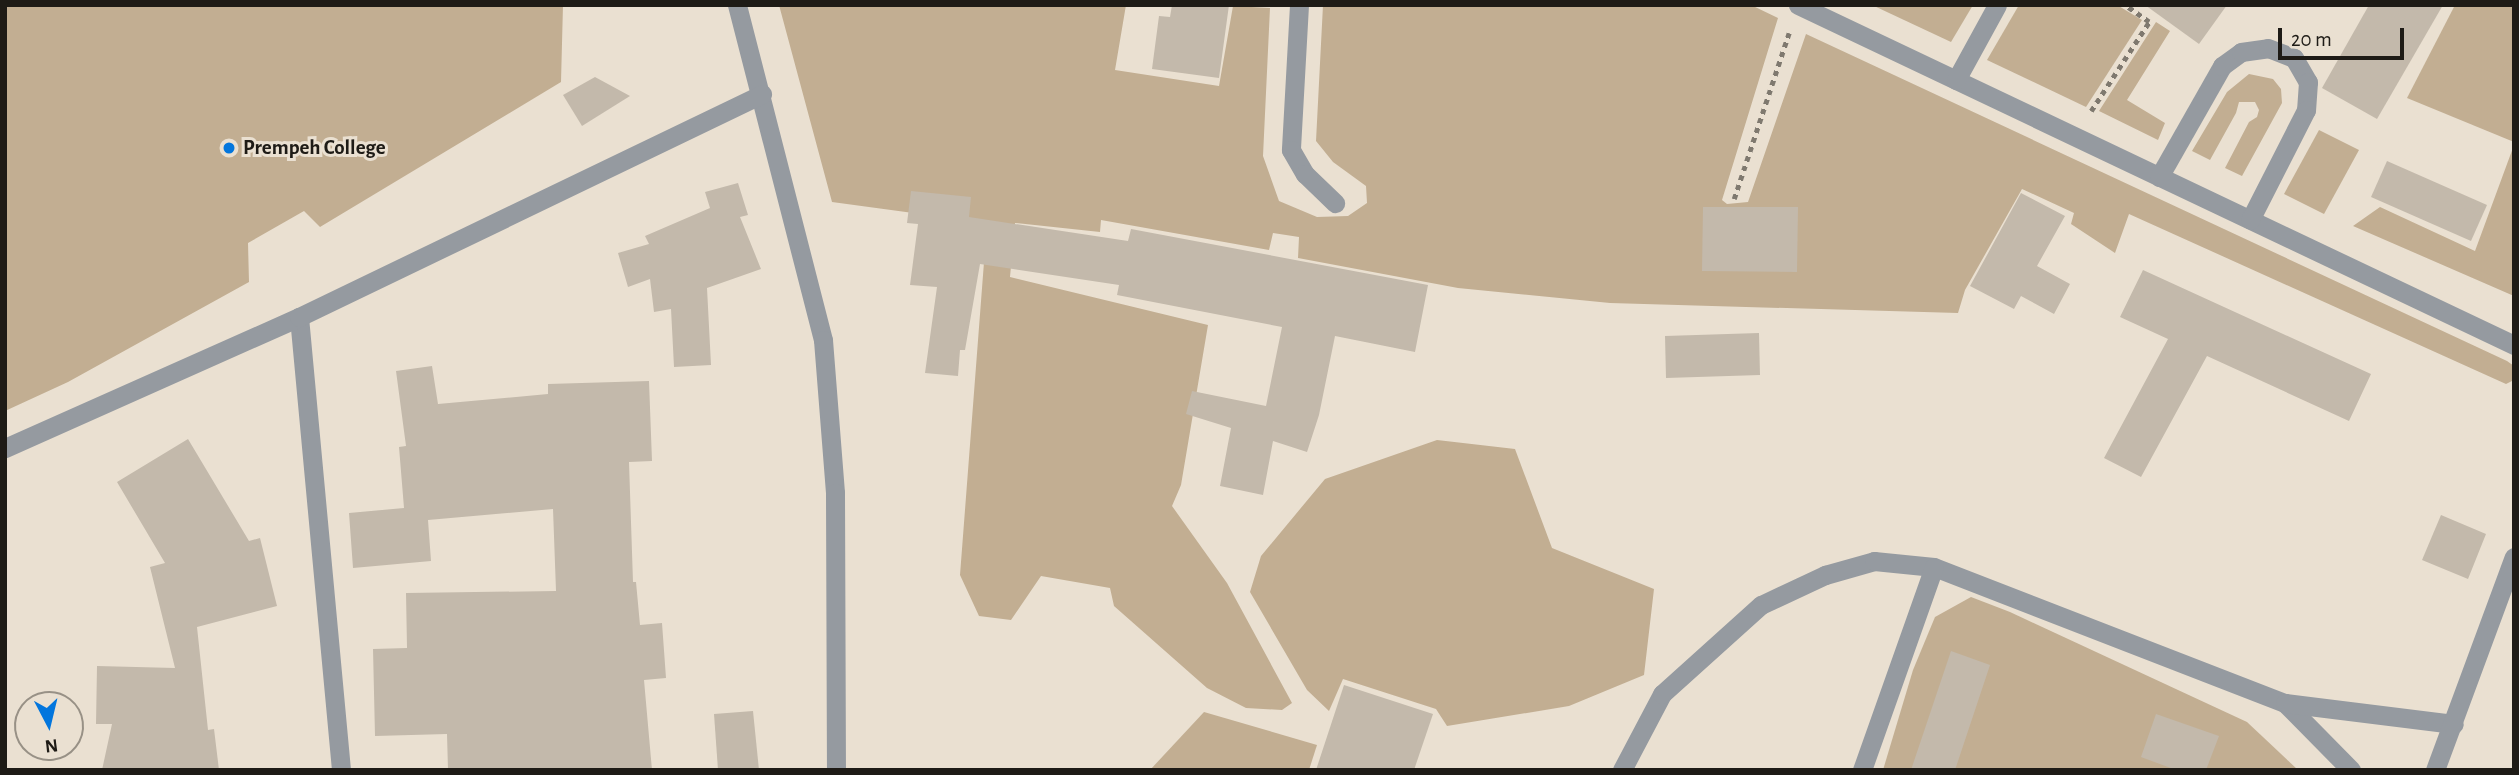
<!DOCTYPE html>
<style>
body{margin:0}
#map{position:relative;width:2519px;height:775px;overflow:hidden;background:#eae0d1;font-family:"Alegreya Sans",sans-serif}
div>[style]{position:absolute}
.green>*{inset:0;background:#c2ae92}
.building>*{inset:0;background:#c3b9ab}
.path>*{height:4.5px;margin-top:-2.25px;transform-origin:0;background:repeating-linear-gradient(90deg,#7f796f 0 5px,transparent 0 10px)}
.service>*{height:19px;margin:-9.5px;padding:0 9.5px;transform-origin:9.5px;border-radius:9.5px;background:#959aa0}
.minor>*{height:19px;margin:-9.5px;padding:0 9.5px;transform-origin:9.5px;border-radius:9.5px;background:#959aa0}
.dots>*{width:19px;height:19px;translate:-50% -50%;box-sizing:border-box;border:4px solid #eae0d1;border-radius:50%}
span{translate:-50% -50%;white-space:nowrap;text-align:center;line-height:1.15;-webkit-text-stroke:6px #eae0d1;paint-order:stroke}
.poi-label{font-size:21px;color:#1e1b16;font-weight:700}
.left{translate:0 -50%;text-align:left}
.frame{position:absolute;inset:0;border:7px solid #1e1b16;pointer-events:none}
.north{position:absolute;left:14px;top:691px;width:70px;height:70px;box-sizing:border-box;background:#eae0d1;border:2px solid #989186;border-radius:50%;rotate:173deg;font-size:19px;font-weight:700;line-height:28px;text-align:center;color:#1e1b16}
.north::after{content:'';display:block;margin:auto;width:24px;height:32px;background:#0376dd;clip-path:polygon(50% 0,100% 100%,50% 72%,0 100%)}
.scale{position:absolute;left:2278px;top:28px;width:126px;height:32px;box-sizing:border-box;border:4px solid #1e1b16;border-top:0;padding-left:9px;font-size:21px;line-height:24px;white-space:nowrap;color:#1e1b16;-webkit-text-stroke:5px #eae0d1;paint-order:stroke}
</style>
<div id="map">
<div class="green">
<div style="clip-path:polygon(5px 5px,563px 5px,561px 82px,320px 227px,304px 211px,248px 243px,249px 282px,68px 382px,5px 411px)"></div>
<div style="clip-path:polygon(779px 5px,1126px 5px,1115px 70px,1219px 86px,1233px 6px,1270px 8px,1263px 156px,1279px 201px,1317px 217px,1348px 216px,1367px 203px,1366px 186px,1333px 162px,1316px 141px,1323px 5px,1751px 5px,1778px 18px,1722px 200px,1727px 204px,1748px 202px,1806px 34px,2507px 361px,2514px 366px,2514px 380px,2506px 384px,2129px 214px,2115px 253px,2071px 224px,2074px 213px,2022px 189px,1965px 290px,1958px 313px,1610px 303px,1458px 288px,1298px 258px,1299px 237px,1273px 233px,1269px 250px,1101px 220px,1100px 232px,1015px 223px,1010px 277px,1208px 325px,1181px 485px,1172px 506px,1227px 583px,1292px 703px,1282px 710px,1246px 708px,1207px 688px,1114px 606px,1110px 588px,1041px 576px,1011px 620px,979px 616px,960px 575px,987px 223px,832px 202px)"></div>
<div style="clip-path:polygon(1872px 5px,1973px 5px,1951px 42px)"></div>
<div style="clip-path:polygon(2019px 5px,2117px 5px,2142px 20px,2086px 107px,1987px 60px)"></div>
<div style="clip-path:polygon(2455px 5px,2514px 5px,2514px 142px,2407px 98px)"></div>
<div style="clip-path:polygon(2156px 22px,2170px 31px,2127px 100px,2165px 123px,2158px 140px,2099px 111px)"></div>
<div style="clip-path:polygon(2249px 74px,2273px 79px,2281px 89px,2282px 103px,2242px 176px,2225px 168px,2249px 122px,2257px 117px,2259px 110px,2255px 102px,2239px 102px,2236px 113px,2210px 160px,2192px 151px,2227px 92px)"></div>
<div style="clip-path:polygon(2319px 130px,2359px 150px,2324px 214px,2284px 194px)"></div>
<div style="clip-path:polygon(2514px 145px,2514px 296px,2353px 226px,2380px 207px,2475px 251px)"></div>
<div style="clip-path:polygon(1437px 440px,1515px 449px,1552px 548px,1654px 589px,1644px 675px,1569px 706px,1447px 726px,1436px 709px,1343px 679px,1329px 711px,1307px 690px,1250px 592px,1261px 556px,1325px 479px)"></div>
<div style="clip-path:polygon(1971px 597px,2010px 612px,2247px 722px,2298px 770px,1883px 770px,1913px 670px,1935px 617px)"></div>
<div style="clip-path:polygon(1204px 712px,1317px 745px,1309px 770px,1150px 770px)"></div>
</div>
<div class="building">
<div style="clip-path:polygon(1172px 5px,1229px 5px,1219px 78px,1152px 69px,1159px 16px,1170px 17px)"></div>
<div style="clip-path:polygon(2145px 5px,2227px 5px,2199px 44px)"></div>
<div style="clip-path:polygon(2369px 5px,2443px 5px,2377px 119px,2322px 88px)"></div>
<div style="clip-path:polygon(595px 77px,630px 96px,582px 126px,563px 95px)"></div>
<div style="clip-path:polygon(2387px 161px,2487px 205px,2471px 241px,2371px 197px)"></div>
<div style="clip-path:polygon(738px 183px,748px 215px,740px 217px,761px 269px,707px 288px,711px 365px,674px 367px,671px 309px,654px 312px,650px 279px,628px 287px,618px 253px,649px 244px,645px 236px,710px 208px,705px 192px)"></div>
<div style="clip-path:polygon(911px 191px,971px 197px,969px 217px,1128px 241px,1131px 229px,1428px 285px,1415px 352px,1335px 336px,1319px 415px,1307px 452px,1273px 441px,1263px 495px,1220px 486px,1231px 428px,1186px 414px,1192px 391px,1266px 406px,1282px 327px,1117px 295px,1119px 285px,980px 264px,965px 350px,960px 350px,958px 376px,925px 373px,937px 287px,910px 285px,918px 224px,907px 223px)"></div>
<div style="clip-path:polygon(2021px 193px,2065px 216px,2037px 266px,2070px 284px,2054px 314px,2021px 296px,2014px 309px,1970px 286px)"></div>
<div style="clip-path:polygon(1703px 207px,1798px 207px,1797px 272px,1702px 271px)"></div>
<div style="clip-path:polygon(2143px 270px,2371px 374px,2349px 421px,2207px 356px,2141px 477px,2104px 458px,2168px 339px,2120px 317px)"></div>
<div style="clip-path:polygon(1759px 333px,1760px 375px,1666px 378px,1665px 336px)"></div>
<div style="clip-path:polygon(432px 366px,438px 404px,548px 394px,548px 384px,649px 381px,652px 461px,629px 462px,633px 582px,636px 582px,640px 625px,662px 623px,666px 678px,644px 680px,652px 770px,448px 770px,447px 734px,375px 736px,373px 649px,407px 648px,406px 593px,556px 591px,553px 509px,428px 520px,431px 561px,353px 568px,349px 513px,404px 508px,399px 447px,406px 446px,396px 371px)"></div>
<div style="clip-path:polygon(188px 439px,249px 541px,260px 538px,277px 606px,197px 627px,208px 730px,214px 729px,219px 770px,102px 770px,112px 724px,96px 724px,97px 666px,175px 668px,150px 567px,165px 563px,117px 482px)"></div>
<div style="clip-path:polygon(2441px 515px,2486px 534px,2468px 579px,2422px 560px)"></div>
<div style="clip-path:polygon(1951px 651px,1990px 665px,1955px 770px,1911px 770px)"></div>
<div style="clip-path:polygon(1344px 685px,1433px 714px,1414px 770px,1316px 770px)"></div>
<div style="clip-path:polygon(753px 711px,759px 770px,718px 770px,714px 714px)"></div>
<div style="clip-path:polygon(2156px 714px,2219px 736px,2206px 770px,2176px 770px,2141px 757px)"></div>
</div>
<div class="path">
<div style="left:2091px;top:111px;width:106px;rotate:-56.9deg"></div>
<div style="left:2149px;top:22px;width:29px;rotate:-145deg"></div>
<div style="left:1734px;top:199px;width:175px;rotate:-71.7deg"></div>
</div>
<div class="service">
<div style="left:1299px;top:5px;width:145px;rotate:93.2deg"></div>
<div style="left:1291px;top:150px;width:28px;rotate:60deg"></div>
<div style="left:1305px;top:174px;width:42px;rotate:44deg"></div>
<div style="left:1798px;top:5px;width:793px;rotate:25.4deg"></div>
<div style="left:1956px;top:80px;width:85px;rotate:-61.3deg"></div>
<div style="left:2159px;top:177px;width:128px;rotate:-60.4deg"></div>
<div style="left:2222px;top:66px;width:24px;rotate:-36deg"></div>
<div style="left:2241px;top:52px;width:27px;rotate:-8deg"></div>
<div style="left:2268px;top:48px;width:28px;rotate:21deg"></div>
<div style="left:2294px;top:58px;width:28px;rotate:60deg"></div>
<div style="left:2308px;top:82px;width:28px;rotate:94deg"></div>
<div style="left:2306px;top:110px;width:123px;rotate:117deg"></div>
<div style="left:2285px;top:703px;width:94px;rotate:45.4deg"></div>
<div style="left:1622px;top:770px;width:86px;rotate:-62.2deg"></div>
<div style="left:1662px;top:694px;width:133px;rotate:-42deg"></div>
<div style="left:1761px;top:605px;width:71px;rotate:-25.1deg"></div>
<div style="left:1825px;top:575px;width:51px;rotate:-15.9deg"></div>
<div style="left:1874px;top:561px;width:60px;rotate:5.7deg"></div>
<div style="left:1934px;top:567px;width:376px;rotate:21.2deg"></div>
<div style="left:2285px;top:703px;width:170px;rotate:7.1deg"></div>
<div style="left:1862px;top:770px;width:215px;rotate:-70.5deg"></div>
<div style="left:2435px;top:770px;width:227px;rotate:-69.7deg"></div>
</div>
<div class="minor">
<div style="left:737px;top:5px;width:346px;rotate:75.6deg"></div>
<div style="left:823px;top:340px;width:153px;rotate:85.5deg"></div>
<div style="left:835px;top:493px;width:277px;rotate:89.8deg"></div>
<div style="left:299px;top:317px;width:455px;rotate:84.7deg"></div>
<div style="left:5px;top:448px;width:322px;rotate:-24deg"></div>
<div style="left:299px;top:317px;width:514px;rotate:-25.72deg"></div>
</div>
<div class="dots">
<div style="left:229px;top:148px;background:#0376dd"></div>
</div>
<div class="poi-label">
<span class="left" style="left:243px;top:148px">Prempeh College</span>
</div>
<div class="frame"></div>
<div class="north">N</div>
<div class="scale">20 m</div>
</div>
